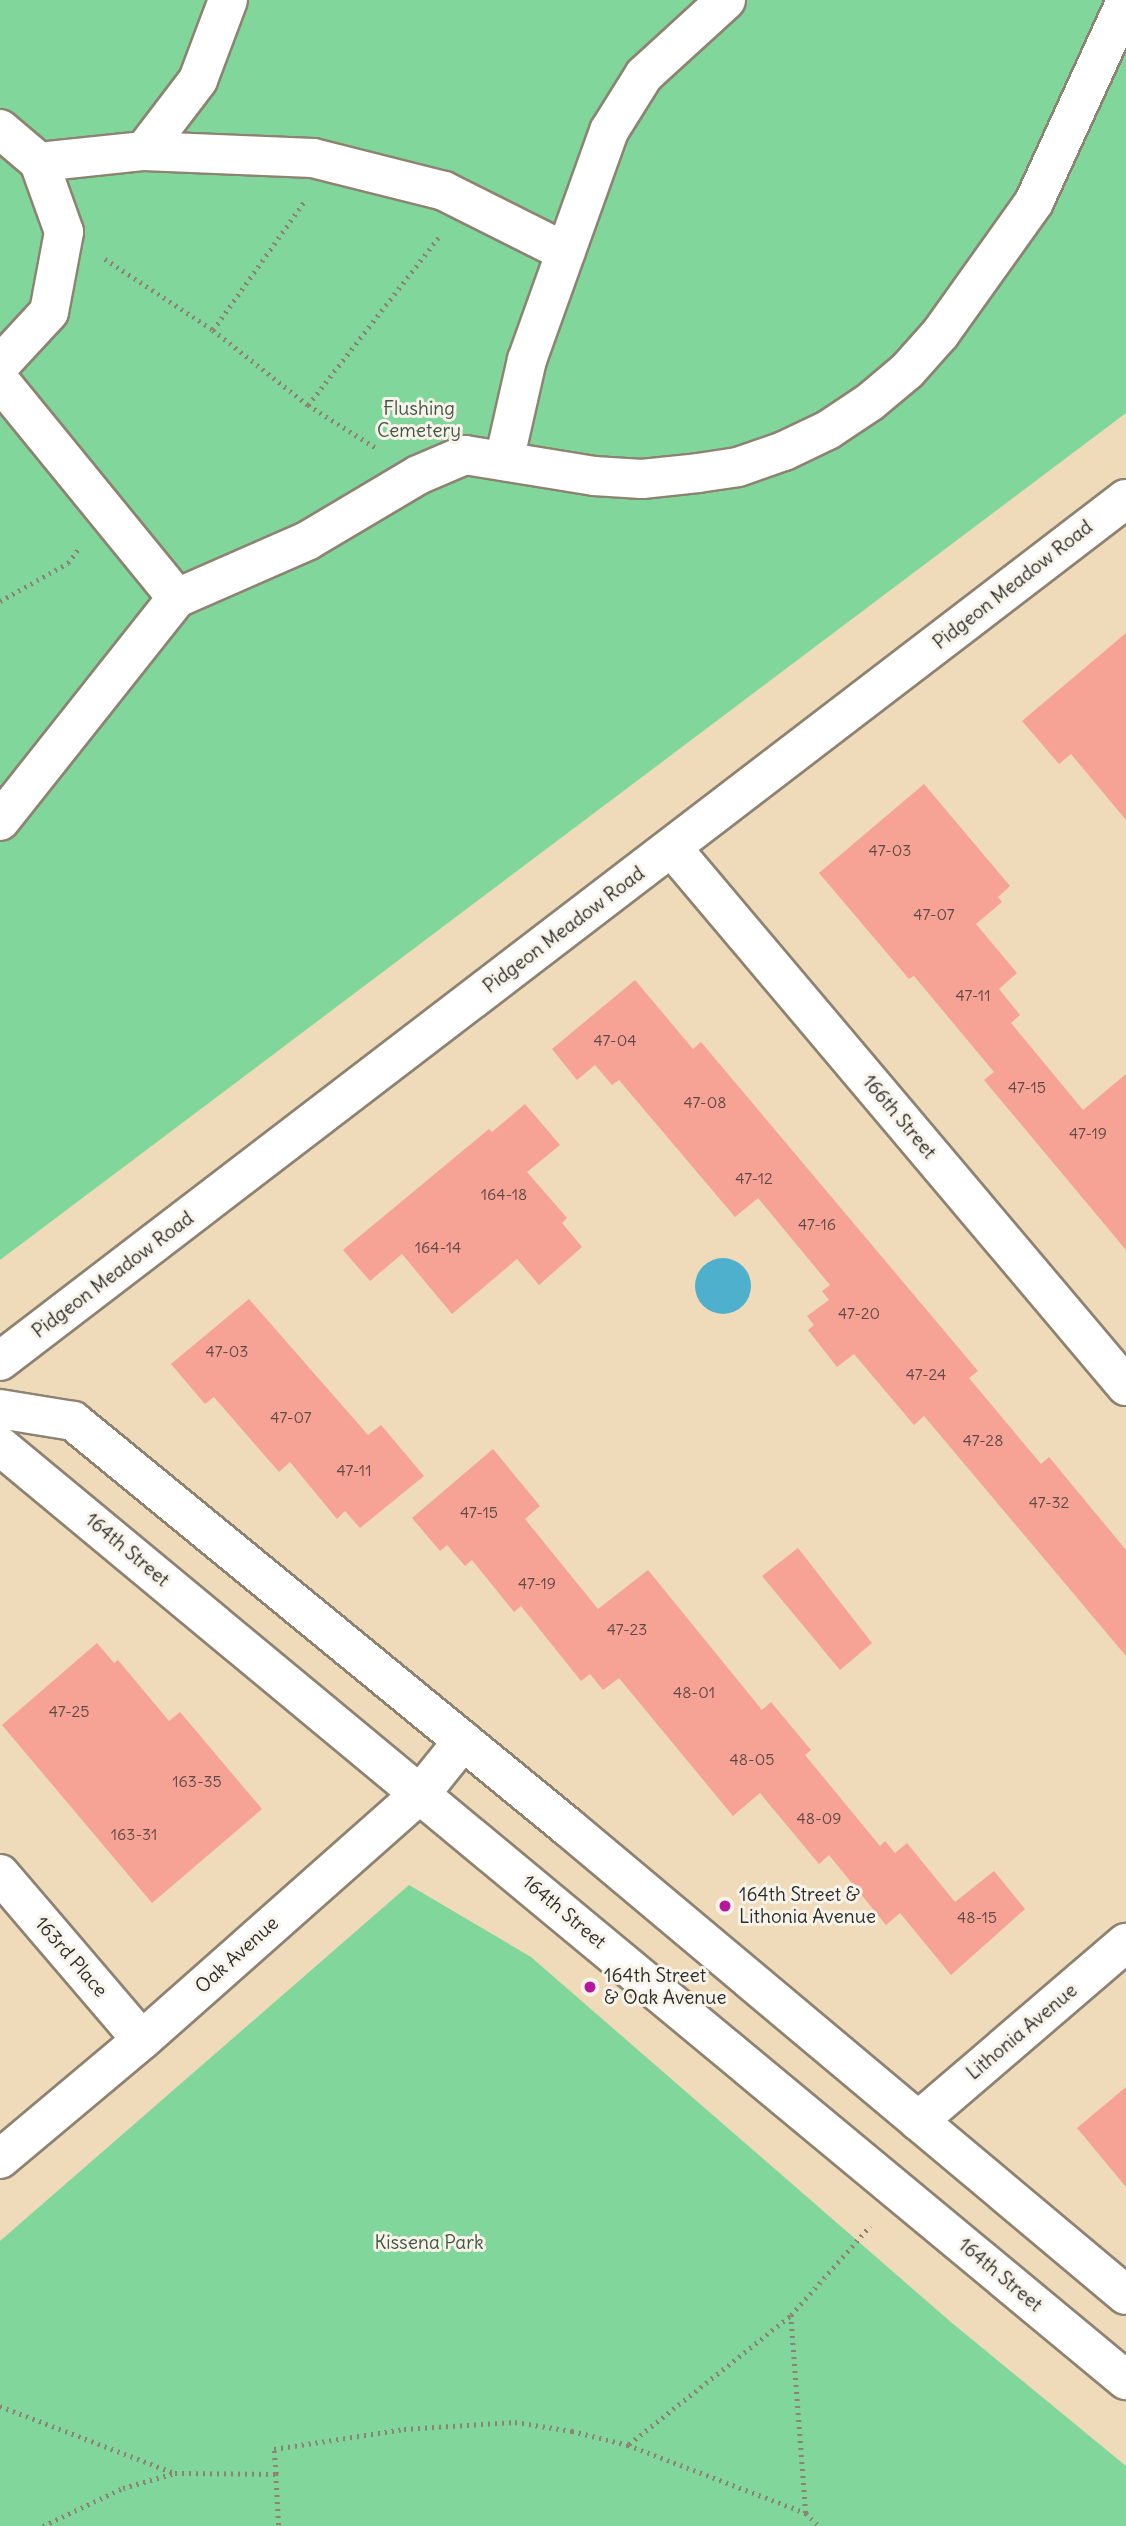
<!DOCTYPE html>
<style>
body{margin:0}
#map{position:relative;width:1126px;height:2526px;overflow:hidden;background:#efdbb9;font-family:Delius,sans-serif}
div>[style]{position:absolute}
.green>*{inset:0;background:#81d79b}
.water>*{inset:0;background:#4eb0cd}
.round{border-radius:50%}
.building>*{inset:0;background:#f6a295}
.path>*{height:4.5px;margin-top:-2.25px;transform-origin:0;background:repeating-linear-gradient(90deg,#8d8372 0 2px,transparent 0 7px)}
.roads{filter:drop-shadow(2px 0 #8d8372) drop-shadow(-2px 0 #8d8372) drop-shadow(0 2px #8d8372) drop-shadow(0 -2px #8d8372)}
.minor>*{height:38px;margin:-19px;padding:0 19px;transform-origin:19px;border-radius:19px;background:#fff}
.dots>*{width:19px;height:19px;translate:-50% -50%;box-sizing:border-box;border:4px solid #f7f3e8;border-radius:50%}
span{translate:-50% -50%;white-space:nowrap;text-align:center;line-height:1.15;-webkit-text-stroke:6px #f7f3e8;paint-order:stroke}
.number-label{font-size:16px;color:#5e4946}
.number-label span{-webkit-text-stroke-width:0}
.park-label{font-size:19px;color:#405647}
.street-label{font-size:19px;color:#2b2b2b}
.poi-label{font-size:19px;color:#2b2b2b}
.left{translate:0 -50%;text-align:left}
</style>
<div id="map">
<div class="green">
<div style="clip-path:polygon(0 0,1126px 0,1126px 413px,0 1260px)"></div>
<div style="clip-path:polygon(409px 1885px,531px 1957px,952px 2323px,1126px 2466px,1126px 2526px,0 2526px,0 2241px)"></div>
</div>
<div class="water">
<div class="round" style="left:695px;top:1258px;width:56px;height:56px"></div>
</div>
<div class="building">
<div style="clip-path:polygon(1126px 633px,1126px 820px,1071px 754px,1059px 764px,1022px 721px)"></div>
<div style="clip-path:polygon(924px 784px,1010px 886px,998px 897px,1002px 902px,976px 924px,1017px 973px,999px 989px,1020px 1015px,1011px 1023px,1083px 1110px,1126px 1074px,1126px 1250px,984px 1080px,994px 1072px,914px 976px,909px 979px,819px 873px)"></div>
<div style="clip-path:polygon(635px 980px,693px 1049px,701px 1042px,978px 1371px,969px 1378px,1041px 1464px,1049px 1457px,1126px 1550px,1126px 1656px,924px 1416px,914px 1425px,854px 1354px,837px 1367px,808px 1330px,814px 1325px,807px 1316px,829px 1300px,822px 1291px,830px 1285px,758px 1198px,735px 1217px,619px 1080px,612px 1085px,595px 1065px,577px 1080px,552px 1049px)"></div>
<div style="clip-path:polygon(525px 1104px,560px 1145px,527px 1172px,567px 1218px,562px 1223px,582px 1247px,539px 1285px,517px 1259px,452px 1314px,402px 1254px,370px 1281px,343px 1250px,489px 1129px,492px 1132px)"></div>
<div style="clip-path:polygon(249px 1299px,368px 1435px,381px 1425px,424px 1476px,360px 1528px,345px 1511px,337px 1519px,290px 1462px,279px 1472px,214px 1397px,205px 1404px,171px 1364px)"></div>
<div style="clip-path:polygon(493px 1449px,540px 1506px,525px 1519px,598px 1609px,648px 1570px,762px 1710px,771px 1702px,811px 1750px,805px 1755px,880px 1846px,885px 1841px,895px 1853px,907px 1843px,955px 1902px,994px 1871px,1025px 1909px,951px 1975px,900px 1913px,886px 1925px,829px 1855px,819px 1864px,760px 1793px,733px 1816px,619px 1678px,603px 1690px,590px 1674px,581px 1681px,521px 1606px,514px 1612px,472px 1560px,465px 1566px,447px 1545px,440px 1551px,412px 1518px)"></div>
<div style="clip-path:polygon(798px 1548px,872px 1643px,840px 1670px,762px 1576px)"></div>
<div style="clip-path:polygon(97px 1643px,114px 1663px,118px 1660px,169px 1721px,180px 1712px,262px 1809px,152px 1903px,2px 1725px)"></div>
<div style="clip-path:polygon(1126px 2087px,1126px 2187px,1077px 2128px)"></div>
</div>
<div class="path">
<div style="left:105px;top:259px;width:129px;rotate:33.3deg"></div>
<div style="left:213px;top:330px;width:121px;rotate:38.3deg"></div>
<div style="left:308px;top:405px;width:80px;rotate:32.3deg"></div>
<div style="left:213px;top:330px;width:157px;rotate:-54.6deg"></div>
<div style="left:308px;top:405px;width:213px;rotate:-52.1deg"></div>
<div style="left:0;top:601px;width:78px;rotate:-29.2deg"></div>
<div style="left:68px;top:563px;width:19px;rotate:-54deg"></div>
<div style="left:791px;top:2315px;width:199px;rotate:85.7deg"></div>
<div style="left:0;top:2406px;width:184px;rotate:21deg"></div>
<div style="left:629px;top:2444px;width:207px;rotate:-38.5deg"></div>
<div style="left:791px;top:2315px;width:119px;rotate:-48.4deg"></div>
<div style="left:276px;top:2474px;width:52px;rotate:86.7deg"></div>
<div style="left:43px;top:2526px;width:89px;rotate:-25.4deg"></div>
<div style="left:123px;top:2488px;width:54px;rotate:-16.1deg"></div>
<div style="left:175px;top:2473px;width:101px;rotate:0.6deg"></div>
<div style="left:276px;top:2474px;width:25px;rotate:-95deg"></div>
<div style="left:274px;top:2449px;width:132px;rotate:-8.7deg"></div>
<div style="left:404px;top:2429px;width:111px;rotate:-3.6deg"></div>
<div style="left:515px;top:2422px;width:58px;rotate:9deg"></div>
<div style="left:572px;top:2431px;width:58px;rotate:14deg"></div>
<div style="left:628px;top:2445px;width:191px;rotate:20.9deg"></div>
<div style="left:806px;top:2513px;width:18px;rotate:45deg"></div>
</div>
<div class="roads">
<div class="minor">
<div style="left:0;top:129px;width:51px;rotate:40.2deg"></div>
<div style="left:39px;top:162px;width:74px;rotate:70.3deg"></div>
<div style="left:64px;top:232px;width:81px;rotate:100.6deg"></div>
<div style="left:49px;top:312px;width:72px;rotate:132.8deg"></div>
<div style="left:144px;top:151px;width:89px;rotate:-52.7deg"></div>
<div style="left:198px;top:80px;width:85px;rotate:-69.4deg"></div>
<div style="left:39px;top:162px;width:106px;rotate:-6deg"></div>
<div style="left:144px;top:151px;width:169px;rotate:2.4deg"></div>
<div style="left:313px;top:158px;width:135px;rotate:14.1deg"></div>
<div style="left:444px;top:191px;width:136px;rotate:26.6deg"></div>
<div style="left:0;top:381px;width:280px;rotate:50.8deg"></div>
<div style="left:504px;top:461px;width:104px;rotate:-77.2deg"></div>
<div style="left:527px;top:360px;width:243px;rotate:-70.3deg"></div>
<div style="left:609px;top:131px;width:66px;rotate:-58deg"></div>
<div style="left:644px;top:75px;width:111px;rotate:-42.4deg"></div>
<div style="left:0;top:821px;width:285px;rotate:-51.6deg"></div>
<div style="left:177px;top:598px;width:142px;rotate:-23.7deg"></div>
<div style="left:307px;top:541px;width:129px;rotate:-30.7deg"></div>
<div style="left:418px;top:475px;width:51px;rotate:-23.1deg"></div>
<div style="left:465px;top:455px;width:131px;rotate:9.2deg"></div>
<div style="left:594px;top:476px;width:48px;rotate:3.6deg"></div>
<div style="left:642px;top:479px;width:56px;rotate:-6.1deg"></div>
<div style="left:698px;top:473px;width:40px;rotate:-8.5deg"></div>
<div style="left:738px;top:467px;width:49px;rotate:-19.2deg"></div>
<div style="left:784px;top:451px;width:49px;rotate:-25.5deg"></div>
<div style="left:828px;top:430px;width:50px;rotate:-33.7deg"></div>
<div style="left:870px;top:402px;width:48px;rotate:-40deg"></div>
<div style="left:907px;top:371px;width:50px;rotate:-48.3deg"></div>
<div style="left:940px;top:334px;width:162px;rotate:-54.5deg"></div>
<div style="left:1034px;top:202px;width:221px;rotate:-65.4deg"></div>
<div style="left:672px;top:848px;width:704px;rotate:49.84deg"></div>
<div style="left:0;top:1361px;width:1418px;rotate:-37.44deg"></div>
<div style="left:0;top:1409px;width:74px;rotate:9.3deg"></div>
<div style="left:73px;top:1421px;width:640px;rotate:39.36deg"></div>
<div style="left:568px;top:1827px;width:728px;rotate:39.99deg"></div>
<div style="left:0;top:1446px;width:1463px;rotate:39.68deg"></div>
<div style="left:0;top:1874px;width:218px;rotate:49.5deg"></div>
<div style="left:918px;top:2121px;width:274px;rotate:-40.6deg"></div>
<div style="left:0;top:2159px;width:185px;rotate:-40deg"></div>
<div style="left:142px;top:2040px;width:373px;rotate:-41.5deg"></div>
<div style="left:421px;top:1793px;width:67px;rotate:-51.1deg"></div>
</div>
</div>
<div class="dots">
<div style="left:725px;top:1906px;background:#b5179e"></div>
<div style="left:590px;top:1987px;background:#b5179e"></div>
</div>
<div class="number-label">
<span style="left:890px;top:850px">47-03</span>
<span style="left:934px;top:914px">47-07</span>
<span style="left:973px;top:995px">47-11</span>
<span style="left:615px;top:1040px">47-04</span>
<span style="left:1027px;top:1087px">47-15</span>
<span style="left:705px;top:1102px">47-08</span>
<span style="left:1088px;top:1133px">47-19</span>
<span style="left:754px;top:1178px">47-12</span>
<span style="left:504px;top:1194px">164-18</span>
<span style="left:817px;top:1224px">47-16</span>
<span style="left:438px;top:1247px">164-14</span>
<span style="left:859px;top:1313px">47-20</span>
<span style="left:227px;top:1351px">47-03</span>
<span style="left:926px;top:1374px">47-24</span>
<span style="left:291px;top:1417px">47-07</span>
<span style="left:983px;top:1440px">47-28</span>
<span style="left:354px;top:1470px">47-11</span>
<span style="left:1049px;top:1502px">47-32</span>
<span style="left:479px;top:1512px">47-15</span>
<span style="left:537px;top:1583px">47-19</span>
<span style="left:627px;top:1629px">47-23</span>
<span style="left:694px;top:1692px">48-01</span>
<span style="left:69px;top:1711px">47-25</span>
<span style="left:752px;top:1759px">48-05</span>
<span style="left:197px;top:1781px">163-35</span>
<span style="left:819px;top:1818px">48-09</span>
<span style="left:134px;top:1834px">163-31</span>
<span style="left:977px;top:1917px">48-15</span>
</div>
<div class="park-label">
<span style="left:419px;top:420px">Flushing<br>Cemetery</span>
<span style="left:429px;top:2243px">Kissena Park</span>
</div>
<div class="street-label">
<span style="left:1013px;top:585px;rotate:-38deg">Pidgeon Meadow Road</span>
<span style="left:564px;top:930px;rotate:-37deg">Pidgeon Meadow Road</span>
<span style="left:899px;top:1117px;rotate:50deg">166th Street</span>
<span style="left:113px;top:1275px;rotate:-37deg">Pidgeon Meadow Road</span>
<span style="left:127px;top:1550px;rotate:40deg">164th Street</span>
<span style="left:564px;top:1912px;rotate:40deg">164th Street</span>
<span style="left:237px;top:1955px;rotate:-42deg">Oak Avenue</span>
<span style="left:71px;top:1957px;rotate:49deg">163rd Place</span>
<span style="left:1022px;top:2032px;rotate:-40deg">Lithonia Avenue</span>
<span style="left:1000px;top:2275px;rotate:40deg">164th Street</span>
</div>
<div class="poi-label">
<span class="left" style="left:739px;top:1906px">164th Street &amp;<br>Lithonia Avenue</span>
<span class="left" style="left:604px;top:1987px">164th Street<br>&amp; Oak Avenue</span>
</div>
</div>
